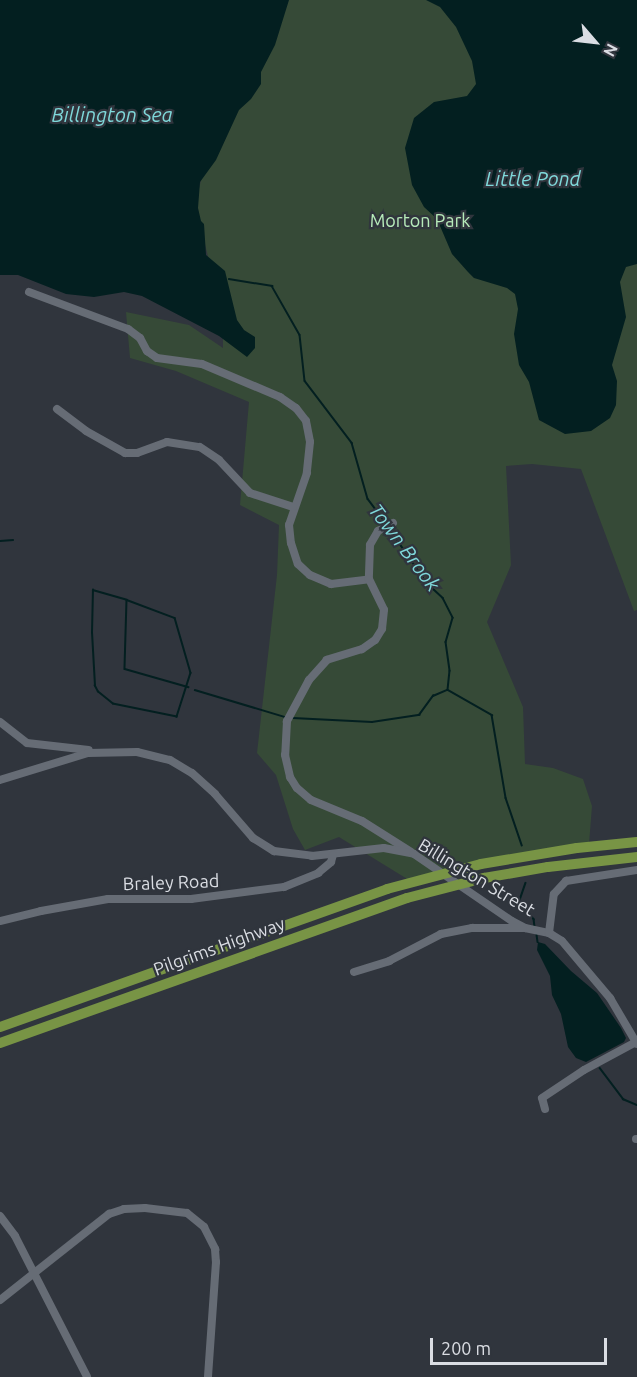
<!DOCTYPE html>
<style>
body{margin:0}
#map{position:relative;width:637px;height:1377px;overflow:hidden;background:#30353d;font-family:Ubuntu,sans-serif}
div>[style]{position:absolute}
.green>*{inset:0;background:#364a37}
.water>*{inset:0;background:#031f20}
.stream>*{height:1.5px;margin:-0.75px;padding:0 0.75px;transform-origin:0.75px;border-radius:0.75px;background:#031f20}
.minor>*{height:8px;margin:-4px;padding:0 4px;transform-origin:4px;border-radius:4px;background:#666c75}
.highway>*{height:10px;margin:-5px;padding:0 5px;transform-origin:5px;border-radius:5px;background:#789445}
span{translate:-50% -50%;white-space:nowrap;text-align:center;line-height:1.15;-webkit-text-stroke:4.5px #30353d;paint-order:stroke}
.park-label{font-size:18px;color:#b7ebba}
.street-label{font-size:18px;color:#dadde3}
.water-label{font-size:20px;color:#7fd8da;font-style:italic}
.north{position:absolute;left:565px;top:12px;width:60px;height:60px;-webkit-text-stroke:4px #30353d;paint-order:stroke;rotate:118deg;font-size:16px;font-weight:700;line-height:24px;text-align:center;color:#dadde3}
.north::after{content:'';display:block;margin:auto;width:21px;height:27px;background:#dadde3;clip-path:polygon(50% 0,100% 100%,50% 72%,0 100%)}
.scale{position:absolute;left:430px;top:1338px;width:177px;height:27px;box-sizing:border-box;border:3px solid #dadde3;border-top:0;padding-left:8px;font-size:18px;line-height:21px;white-space:nowrap;color:#dadde3;-webkit-text-stroke:4px #30353d;paint-order:stroke}
</style>
<div id="map">
<div class="green">
<div style="clip-path:polygon(274px 0,637px 0,637px 610px,634px 611px,581px 469px,532px 464px,506px 466px,511px 565px,487px 622px,523px 707px,525px 764px,553px 768px,583px 779px,592px 806px,589px 844px,538px 852px,417px 885px,339px 837px,305px 850px,293px 829px,276px 775px,257px 753px,277px 575px,279px 525px,240px 505px,249px 402px,176px 371px,130px 358px,126px 312px,189px 325px,223px 348px,223px 317px,195px 204px,203px 173px)"></div>
</div>
<div class="water">
<div style="clip-path:polygon(0 0,289px 0,275px 45px,261px 72px,261px 84px,251px 99px,239px 110px,216px 160px,200px 182px,198px 208px,201px 221px,204px 224px,206px 255px,225px 271px,237px 320px,244px 330px,255px 337px,255px 348px,247px 357px,219px 336px,142px 296px,124px 292px,94px 297px,66px 294px,18px 275px,0 275px)"></div>
<div style="clip-path:polygon(426px 0,637px 0,637px 264px,626px 267px,620px 282px,626px 317px,612px 365px,617px 381px,616px 405px,610px 418px,591px 431px,565px 434px,539px 420px,529px 382px,519px 365px,514px 334px,518px 309px,515px 294px,507px 288px,474px 278px,468px 272px,452px 254px,437px 219px,424px 207px,412px 185px,405px 148px,414px 118px,434px 102px,467px 96px,476px 84px,472px 61px,456px 27px,440px 7px)"></div>
<div style="clip-path:polygon(538px 942px,545px 944px,571px 971px,597px 993px,621px 1028px,626px 1038px,624px 1042px,586px 1062px,576px 1058px,568px 1047px,561px 1014px,552px 995px,550px 976px,537px 950px)"></div>
</div>
<div class="stream">
<div style="left:229px;top:279px;width:44px;rotate:9.2deg"></div>
<div style="left:272px;top:286px;width:56px;rotate:60.3deg"></div>
<div style="left:300px;top:335px;width:46px;rotate:83.8deg"></div>
<div style="left:305px;top:381px;width:78px;rotate:52.8deg"></div>
<div style="left:352px;top:443px;width:58px;rotate:74.1deg"></div>
<div style="left:368px;top:499px;width:31px;rotate:53deg"></div>
<div style="left:389px;top:528px;width:67px;rotate:55.4deg"></div>
<div style="left:427px;top:583px;width:22px;rotate:43deg"></div>
<div style="left:443px;top:598px;width:22px;rotate:63deg"></div>
<div style="left:453px;top:618px;width:25px;rotate:106deg"></div>
<div style="left:446px;top:642px;width:29px;rotate:82deg"></div>
<div style="left:450px;top:671px;width:19px;rotate:96deg"></div>
<div style="left:448px;top:690px;width:51px;rotate:29.6deg"></div>
<div style="left:492px;top:715px;width:84px;rotate:80.4deg"></div>
<div style="left:506px;top:798px;width:50px;rotate:71.2deg"></div>
<div style="left:0;top:541px;width:13px;rotate:-4deg"></div>
<div style="left:93px;top:590px;width:35px;rotate:16deg"></div>
<div style="left:127px;top:600px;width:51px;rotate:20.6deg"></div>
<div style="left:175px;top:618px;width:57px;rotate:73.8deg"></div>
<div style="left:191px;top:673px;width:46px;rotate:107.7deg"></div>
<div style="left:177px;top:717px;width:65px;rotate:-168.5deg"></div>
<div style="left:113px;top:704px;width:19px;rotate:-141deg"></div>
<div style="left:98px;top:692px;width:7px;rotate:-117deg"></div>
<div style="left:95px;top:686px;width:53px;rotate:-93.2deg"></div>
<div style="left:92px;top:633px;width:43px;rotate:-88.7deg"></div>
<div style="left:127px;top:600px;width:69px;rotate:91.7deg"></div>
<div style="left:125px;top:669px;width:66px;rotate:15.9deg"></div>
<div style="left:195px;top:690px;width:94px;rotate:16.7deg"></div>
<div style="left:293px;top:718px;width:79px;rotate:2.9deg"></div>
<div style="left:372px;top:722px;width:48px;rotate:-8.5deg"></div>
<div style="left:419px;top:715px;width:24px;rotate:-54deg"></div>
<div style="left:433px;top:696px;width:15px;rotate:-23deg"></div>
<div style="left:526px;top:883px;width:18px;rotate:109deg"></div>
<div style="left:520px;top:900px;width:24px;rotate:54deg"></div>
<div style="left:534px;top:919px;width:8px;rotate:83deg"></div>
<div style="left:537px;top:935px;width:7px;rotate:82deg"></div>
<div style="left:600px;top:1068px;width:39px;rotate:53deg"></div>
<div style="left:623px;top:1099px;width:15px;rotate:23deg"></div>
</div>
<div class="minor">
<div style="left:29px;top:292px;width:106px;rotate:20.5deg"></div>
<div style="left:128px;top:329px;width:15px;rotate:37deg"></div>
<div style="left:140px;top:338px;width:15px;rotate:62deg"></div>
<div style="left:147px;top:351px;width:12px;rotate:35deg"></div>
<div style="left:157px;top:358px;width:45px;rotate:7.6deg"></div>
<div style="left:202px;top:364px;width:85px;rotate:22.9deg"></div>
<div style="left:280px;top:397px;width:19px;rotate:35deg"></div>
<div style="left:296px;top:408px;width:16px;rotate:52deg"></div>
<div style="left:306px;top:421px;width:21px;rotate:79deg"></div>
<div style="left:310px;top:442px;width:31px;rotate:96deg"></div>
<div style="left:307px;top:473px;width:55px;rotate:109.1deg"></div>
<div style="left:289px;top:525px;width:18px;rotate:84deg"></div>
<div style="left:291px;top:543px;width:22px;rotate:72deg"></div>
<div style="left:298px;top:564px;width:16px;rotate:43deg"></div>
<div style="left:310px;top:575px;width:23px;rotate:23deg"></div>
<div style="left:331px;top:584px;width:38px;rotate:-7deg"></div>
<div style="left:57px;top:409px;width:36px;rotate:37deg"></div>
<div style="left:86px;top:431px;width:45px;rotate:29.4deg"></div>
<div style="left:125px;top:453px;width:12px"></div>
<div style="left:137px;top:453px;width:32px;rotate:-20deg"></div>
<div style="left:167px;top:442px;width:33px;rotate:9deg"></div>
<div style="left:200px;top:447px;width:23px;rotate:34deg"></div>
<div style="left:219px;top:460px;width:45px;rotate:46.8deg"></div>
<div style="left:250px;top:493px;width:45px;rotate:18deg"></div>
<div style="left:393px;top:523px;width:17px;rotate:152deg"></div>
<div style="left:378px;top:531px;width:16px;rotate:120deg"></div>
<div style="left:370px;top:545px;width:34px;rotate:92deg"></div>
<div style="left:369px;top:579px;width:34px;rotate:64deg"></div>
<div style="left:384px;top:610px;width:19px;rotate:96deg"></div>
<div style="left:382px;top:629px;width:13px;rotate:122deg"></div>
<div style="left:375px;top:640px;width:16px;rotate:145deg"></div>
<div style="left:362px;top:649px;width:37px;rotate:163deg"></div>
<div style="left:327px;top:660px;width:27px;rotate:132deg"></div>
<div style="left:309px;top:680px;width:47px;rotate:118.2deg"></div>
<div style="left:287px;top:721px;width:34px;rotate:93deg"></div>
<div style="left:285px;top:755px;width:23px;rotate:77deg"></div>
<div style="left:290px;top:777px;width:13px;rotate:58deg"></div>
<div style="left:297px;top:788px;width:18px;rotate:41deg"></div>
<div style="left:311px;top:800px;width:55px;rotate:22.4deg"></div>
<div style="left:362px;top:821px;width:58px;rotate:32.3deg"></div>
<div style="left:0;top:722px;width:34px;rotate:38deg"></div>
<div style="left:27px;top:743px;width:62px;rotate:6.4deg"></div>
<div style="left:0;top:780px;width:92px;rotate:-17.1deg"></div>
<div style="left:88px;top:753px;width:49px;rotate:-1.2deg"></div>
<div style="left:137px;top:752px;width:34px;rotate:14deg"></div>
<div style="left:170px;top:760px;width:26px;rotate:31deg"></div>
<div style="left:192px;top:773px;width:31px;rotate:42deg"></div>
<div style="left:215px;top:794px;width:58px;rotate:49.2deg"></div>
<div style="left:253px;top:838px;width:25px;rotate:32deg"></div>
<div style="left:274px;top:851px;width:38px;rotate:7deg"></div>
<div style="left:312px;top:856px;width:72px;rotate:-6.3deg"></div>
<div style="left:384px;top:848px;width:31px;rotate:11deg"></div>
<div style="left:414px;top:854px;width:119px;rotate:34.4deg"></div>
<div style="left:512px;top:921px;width:15px;rotate:28deg"></div>
<div style="left:525px;top:928px;width:25px;rotate:12deg"></div>
<div style="left:549px;top:933px;width:15px;rotate:32deg"></div>
<div style="left:562px;top:941px;width:75px;rotate:49.9deg"></div>
<div style="left:610px;top:998px;width:53px;rotate:59.6deg"></div>
<div style="left:0;top:921px;width:42px;rotate:-13.7deg"></div>
<div style="left:41px;top:911px;width:68px;rotate:-10.2deg"></div>
<div style="left:108px;top:899px;width:83px"></div>
<div style="left:191px;top:899px;width:94px;rotate:-7.4deg"></div>
<div style="left:284px;top:887px;width:37px;rotate:-22deg"></div>
<div style="left:318px;top:873px;width:17px;rotate:-40deg"></div>
<div style="left:331px;top:862px;width:7px;rotate:-74deg"></div>
<div style="left:549px;top:933px;width:39px;rotate:-83deg"></div>
<div style="left:554px;top:894px;width:18px;rotate:-47deg"></div>
<div style="left:566px;top:881px;width:72px;rotate:-8.8deg"></div>
<div style="left:354px;top:972px;width:37px;rotate:-17deg"></div>
<div style="left:389px;top:961px;width:59px;rotate:-27.4deg"></div>
<div style="left:441px;top:934px;width:32px;rotate:-11deg"></div>
<div style="left:472px;top:928px;width:51px"></div>
<div style="left:545px;top:1109px;width:11px;rotate:-105deg"></div>
<div style="left:542px;top:1098px;width:50px;rotate:-33.7deg"></div>
<div style="left:584px;top:1070px;width:59px;rotate:-28.3deg"></div>
<div style="left:636px;top:1139px;width:1px"></div>
<div style="left:0;top:1216px;width:25px;rotate:53deg"></div>
<div style="left:15px;top:1236px;width:158px;rotate:62.9deg"></div>
<div style="left:0;top:1300px;width:139px;rotate:-38.3deg"></div>
<div style="left:109px;top:1214px;width:16px;rotate:-18deg"></div>
<div style="left:124px;top:1209px;width:21px;rotate:-3deg"></div>
<div style="left:145px;top:1208px;width:42px;rotate:6.8deg"></div>
<div style="left:187px;top:1213px;width:22px;rotate:39deg"></div>
<div style="left:204px;top:1227px;width:25px;rotate:63deg"></div>
<div style="left:215px;top:1249px;width:13px;rotate:86deg"></div>
<div style="left:216px;top:1262px;width:115px;rotate:94deg"></div>
</div>
<div class="highway">
<div style="left:0;top:1027px;width:411px;rotate:-19.6deg"></div>
<div style="left:387px;top:889px;width:97px;rotate:-14.9deg"></div>
<div style="left:481px;top:864px;width:97px;rotate:-9.5deg"></div>
<div style="left:577px;top:848px;width:60px;rotate:-5.7deg"></div>
<div style="left:0;top:1043px;width:432px;rotate:-19.6deg"></div>
<div style="left:407px;top:898px;width:80px;rotate:-14.6deg"></div>
<div style="left:484px;top:878px;width:65px;rotate:-9.8deg"></div>
<div style="left:548px;top:867px;width:90px;rotate:-6.4deg"></div>
</div>
<div class="park-label">
<span style="left:420px;top:220px">Morton Park</span>
</div>
<div class="street-label">
<span style="left:477px;top:877px;rotate:31deg">Billington Street</span>
<span style="left:171px;top:882px;rotate:-2deg">Braley Road</span>
<span style="left:219px;top:946px;rotate:-20deg">Pilgrims Highway</span>
</div>
<div class="water-label">
<span style="left:112px;top:114px">Billington Sea</span>
<span style="left:533px;top:178px">Little Pond</span>
<span style="left:405px;top:547px;rotate:53deg">Town Brook</span>
</div>
<div class="north">N</div>
<div class="scale">200 m</div>
</div>
